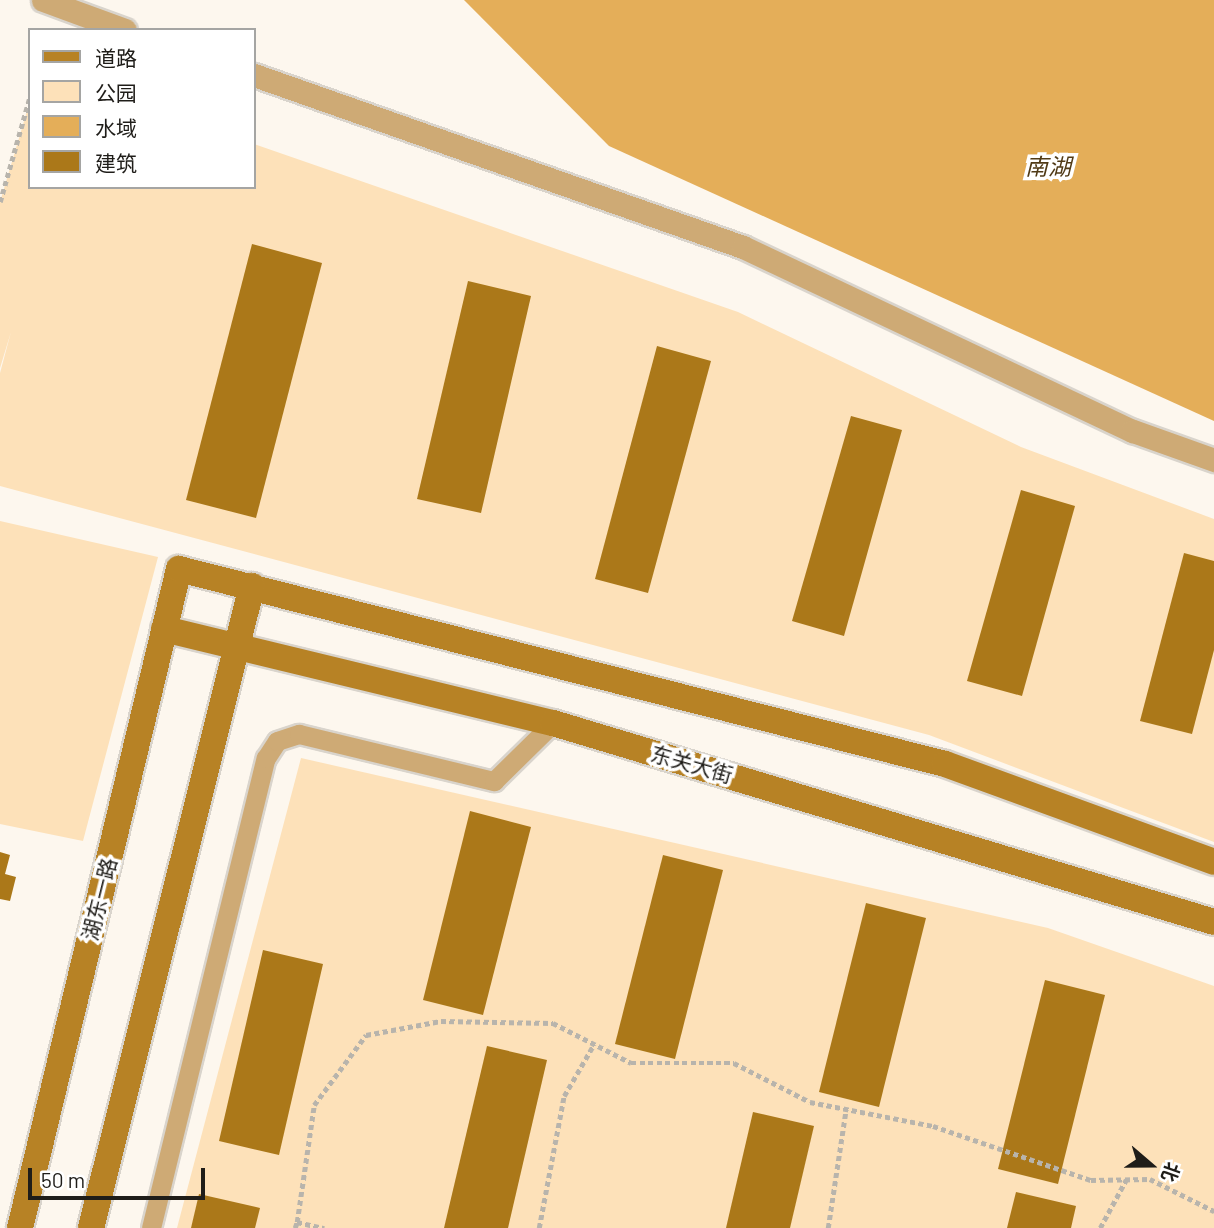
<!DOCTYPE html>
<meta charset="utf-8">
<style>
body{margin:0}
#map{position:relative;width:1214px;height:1228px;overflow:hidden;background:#fdf7ee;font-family:Barlow,"Noto Sans SC",sans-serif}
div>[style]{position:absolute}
.green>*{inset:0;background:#fde1b9}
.water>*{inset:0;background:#e4ae59}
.building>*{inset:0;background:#ab7819}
.path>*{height:4.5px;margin-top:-2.25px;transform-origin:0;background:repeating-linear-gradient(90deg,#b8b4ac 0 5px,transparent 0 8.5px)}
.roads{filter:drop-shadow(2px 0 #d9d4cc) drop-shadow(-2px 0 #d9d4cc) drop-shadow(0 2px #d9d4cc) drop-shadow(0 -2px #d9d4cc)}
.minor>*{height:19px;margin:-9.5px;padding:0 9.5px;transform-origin:9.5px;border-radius:9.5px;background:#ceaa75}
.tertiary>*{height:23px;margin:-11.5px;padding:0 11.5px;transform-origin:11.5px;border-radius:11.5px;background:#ceaa75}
.secondary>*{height:26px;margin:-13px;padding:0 13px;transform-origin:13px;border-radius:13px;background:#b78225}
span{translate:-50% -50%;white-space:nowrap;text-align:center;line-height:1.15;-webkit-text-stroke:7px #fff;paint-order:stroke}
.street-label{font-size:21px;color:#1f1d19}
.water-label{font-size:23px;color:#503a16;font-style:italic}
.legend{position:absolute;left:28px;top:28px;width:228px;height:161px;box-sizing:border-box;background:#fff;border:2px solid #a5a5a3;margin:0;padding:9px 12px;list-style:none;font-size:21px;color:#1f1d19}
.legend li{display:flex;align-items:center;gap:14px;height:35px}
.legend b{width:35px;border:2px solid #a5a5a3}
.north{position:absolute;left:1116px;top:1130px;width:70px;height:70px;-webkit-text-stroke:5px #fff;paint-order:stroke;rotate:110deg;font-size:19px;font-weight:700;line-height:28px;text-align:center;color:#1f1d19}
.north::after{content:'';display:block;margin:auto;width:24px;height:32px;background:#1f1d19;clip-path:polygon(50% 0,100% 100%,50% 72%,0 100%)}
.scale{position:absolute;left:28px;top:1168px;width:177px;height:32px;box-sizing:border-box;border:4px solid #1f1d19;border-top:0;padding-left:9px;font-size:21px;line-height:24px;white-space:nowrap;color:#1f1d19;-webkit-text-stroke:5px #fff;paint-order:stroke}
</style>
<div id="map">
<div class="green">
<div style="clip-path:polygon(30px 101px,30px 187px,254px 187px,254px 144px,738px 312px,1021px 447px,1214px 519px,1214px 842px,929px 735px,0 486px,0 373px,11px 332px,0 368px,0 202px)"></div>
<div style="clip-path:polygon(0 521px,158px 557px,83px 841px,0 824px)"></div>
<div style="clip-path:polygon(301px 758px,1048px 928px,1214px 986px,1214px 1228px,177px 1228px)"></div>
</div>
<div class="water">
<div style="clip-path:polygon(464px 0,1214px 0,1214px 421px,609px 146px)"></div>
</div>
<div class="building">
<div style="clip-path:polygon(252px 244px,322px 263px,256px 518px,186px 500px)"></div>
<div style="clip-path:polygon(468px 281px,531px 296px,481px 513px,417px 499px)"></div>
<div style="clip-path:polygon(657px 346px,711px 361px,648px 593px,595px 579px)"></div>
<div style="clip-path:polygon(851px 416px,902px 430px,844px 636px,792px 621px)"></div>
<div style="clip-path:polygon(1021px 490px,1075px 506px,1022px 696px,967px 681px)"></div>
<div style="clip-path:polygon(1184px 553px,1214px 561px,1214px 650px,1192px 734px,1140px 721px)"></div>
<div style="clip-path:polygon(470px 811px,531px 827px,483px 1015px,423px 1000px)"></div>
<div style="clip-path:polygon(0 852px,10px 855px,5px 874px,16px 877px,10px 901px,0 899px)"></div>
<div style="clip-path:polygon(663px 855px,723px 870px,675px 1059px,615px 1044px)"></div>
<div style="clip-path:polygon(866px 903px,926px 918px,879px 1107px,819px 1092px)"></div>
<div style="clip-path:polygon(263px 950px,323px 964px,279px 1155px,219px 1141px)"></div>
<div style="clip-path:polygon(1045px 980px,1105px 995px,1058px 1184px,998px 1169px)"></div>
<div style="clip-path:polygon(487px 1046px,547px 1060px,508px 1228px,444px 1228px)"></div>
<div style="clip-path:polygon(753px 1112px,814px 1126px,790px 1228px,726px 1228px)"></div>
<div style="clip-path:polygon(1016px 1192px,1076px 1206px,1071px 1228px,1007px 1228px)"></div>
<div style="clip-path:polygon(199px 1194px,260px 1208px,255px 1228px,191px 1228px)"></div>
</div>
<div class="path">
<div style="left:0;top:202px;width:110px;rotate:-74.2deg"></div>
<div style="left:297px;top:1222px;width:118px;rotate:-81.7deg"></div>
<div style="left:314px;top:1105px;width:87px;rotate:-53.4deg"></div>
<div style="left:366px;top:1035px;width:76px;rotate:-10.6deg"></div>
<div style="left:441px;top:1021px;width:112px;rotate:1deg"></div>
<div style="left:553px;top:1023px;width:88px;rotate:27.1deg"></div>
<div style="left:631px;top:1063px;width:103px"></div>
<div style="left:734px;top:1063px;width:85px;rotate:27.2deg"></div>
<div style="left:810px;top:1102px;width:125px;rotate:11deg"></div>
<div style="left:933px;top:1126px;width:167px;rotate:18.9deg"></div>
<div style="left:1091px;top:1180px;width:59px;rotate:-1deg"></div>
<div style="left:1150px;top:1179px;width:72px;rotate:26.6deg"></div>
<div style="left:295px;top:1228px;width:6px;rotate:-72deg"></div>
<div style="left:297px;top:1222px;width:28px;rotate:13deg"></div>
<div style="left:539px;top:1228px;width:134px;rotate:-79.3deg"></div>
<div style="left:564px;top:1096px;width:60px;rotate:-60deg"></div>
<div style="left:828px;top:1228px;width:120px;rotate:-81.4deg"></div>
<div style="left:1100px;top:1228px;width:55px;rotate:-61.6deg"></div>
</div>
<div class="roads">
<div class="minor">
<div style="left:151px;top:1228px;width:484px;rotate:-76.3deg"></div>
<div style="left:266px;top:758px;width:20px;rotate:-57deg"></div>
<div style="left:277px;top:741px;width:23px;rotate:-18deg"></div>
<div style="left:299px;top:734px;width:201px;rotate:13.6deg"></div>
<div style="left:494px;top:781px;width:83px;rotate:-44.5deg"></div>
</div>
<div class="tertiary">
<div style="left:43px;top:0;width:87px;rotate:20.1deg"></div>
<div style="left:254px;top:75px;width:518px;rotate:19.38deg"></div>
<div style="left:743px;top:247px;width:431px;rotate:25.3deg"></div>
<div style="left:1133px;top:431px;width:86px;rotate:19.7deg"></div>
</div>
<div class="secondary">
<div style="left:164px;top:629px;width:400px;rotate:13.6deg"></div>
<div style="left:553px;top:723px;width:690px;rotate:16.75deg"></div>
<div style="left:20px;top:1228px;width:678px;rotate:-76.44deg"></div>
<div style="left:179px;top:569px;width:790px;rotate:14.28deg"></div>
<div style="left:945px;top:764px;width:286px;rotate:20deg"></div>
<div style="left:91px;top:1228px;width:662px;rotate:-75.92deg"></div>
</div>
</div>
<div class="street-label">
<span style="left:692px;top:764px;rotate:16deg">东关大街</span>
<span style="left:99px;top:899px;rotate:-76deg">湖东一路</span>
</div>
<div class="water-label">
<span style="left:1048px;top:166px">南湖</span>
</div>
<ul class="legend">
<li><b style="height:9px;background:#b78225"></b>道路</li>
<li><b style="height:19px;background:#fde1b9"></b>公园</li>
<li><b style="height:19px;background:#e4ae59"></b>水域</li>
<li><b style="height:19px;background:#ab7819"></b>建筑</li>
</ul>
<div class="north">北</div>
<div class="scale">50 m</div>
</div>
